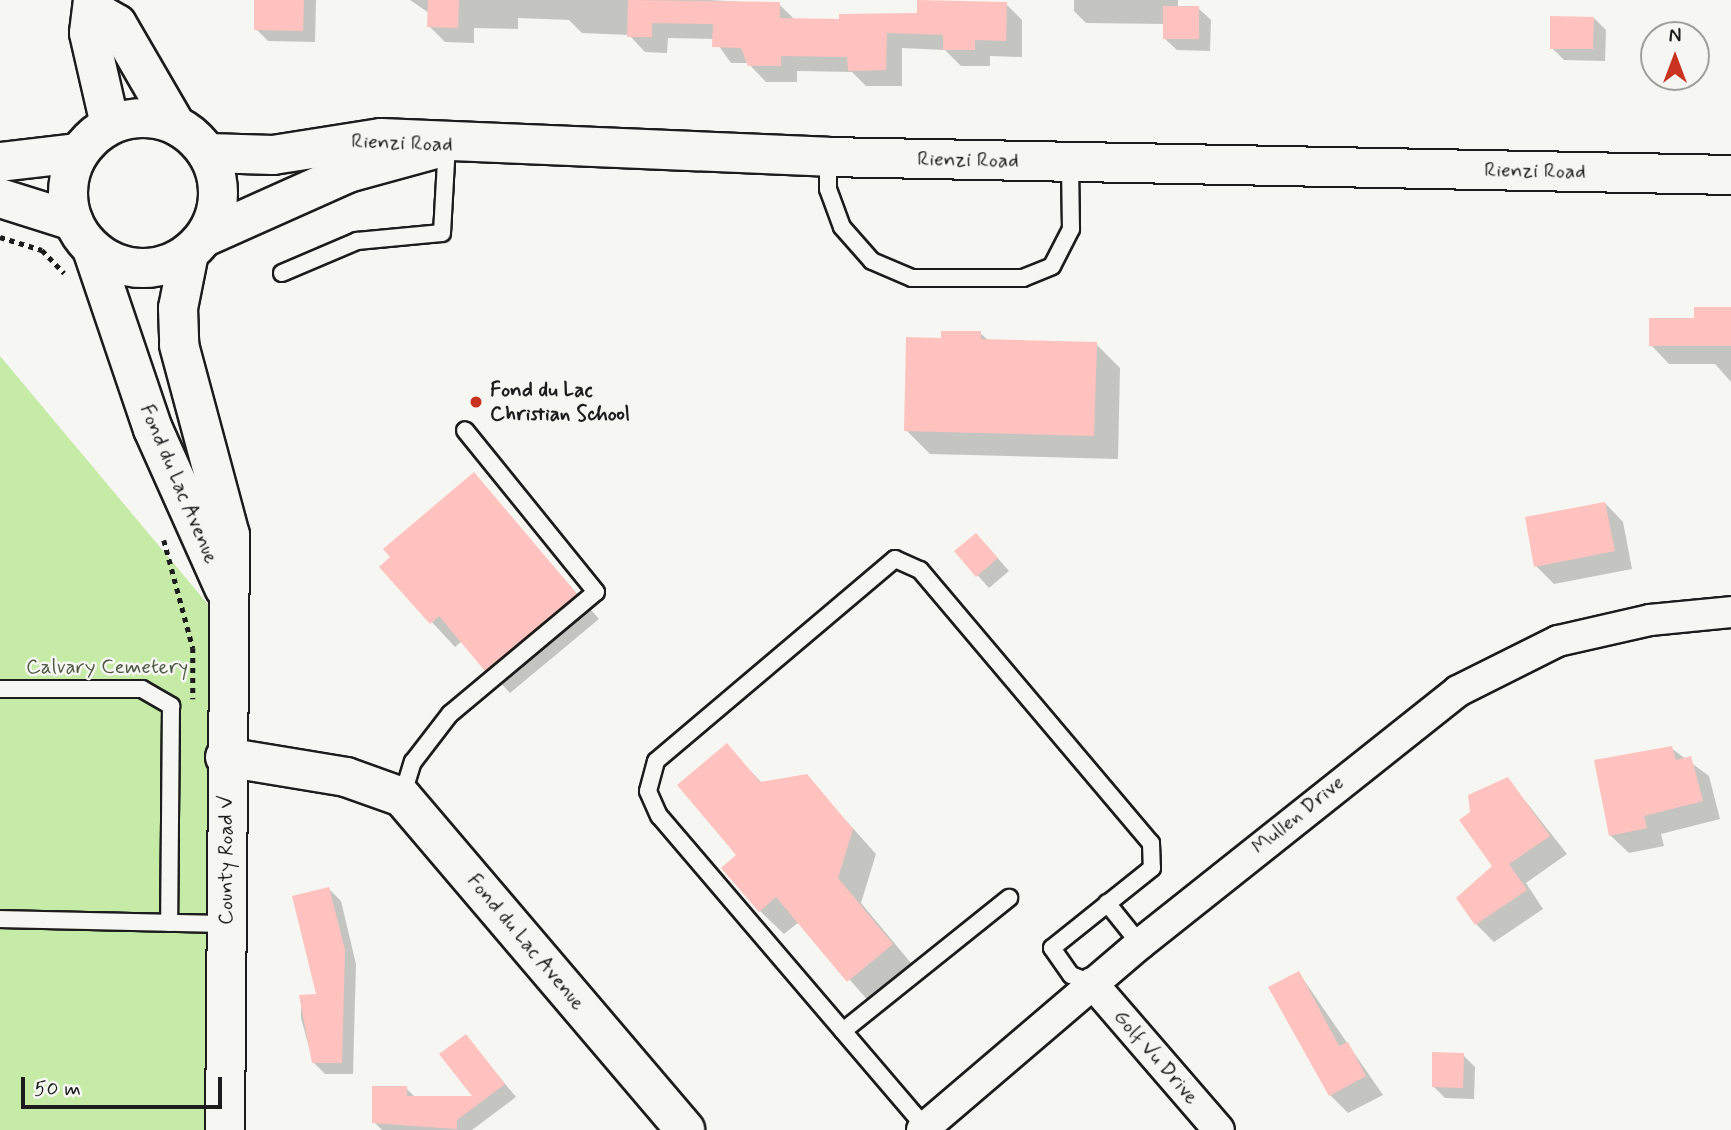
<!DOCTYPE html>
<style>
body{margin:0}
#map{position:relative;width:1731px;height:1130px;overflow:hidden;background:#f6f6f2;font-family:Mynerve,sans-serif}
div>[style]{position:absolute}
.green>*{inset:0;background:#c6eba6}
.shadow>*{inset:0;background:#0003}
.building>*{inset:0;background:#ffc2be}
.path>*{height:4.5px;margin-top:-2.25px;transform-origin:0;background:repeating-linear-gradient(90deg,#1c1c1c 0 5px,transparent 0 10px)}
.roads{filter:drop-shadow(2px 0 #1c1c1c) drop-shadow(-2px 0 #1c1c1c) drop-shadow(0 2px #1c1c1c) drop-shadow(0 -2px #1c1c1c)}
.service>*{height:16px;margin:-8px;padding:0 8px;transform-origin:8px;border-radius:8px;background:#f6f6f2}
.minor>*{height:30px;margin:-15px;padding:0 15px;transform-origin:15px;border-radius:15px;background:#f6f6f2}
.tertiary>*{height:38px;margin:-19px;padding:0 19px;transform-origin:19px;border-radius:19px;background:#f6f6f2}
.secondary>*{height:38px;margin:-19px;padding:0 19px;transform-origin:19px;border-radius:19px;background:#f6f6f2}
.secondary>.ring{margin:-19px;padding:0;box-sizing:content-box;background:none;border:38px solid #f6f6f2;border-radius:50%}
.dots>*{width:19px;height:19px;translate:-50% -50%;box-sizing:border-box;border:4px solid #f6f6f2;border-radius:50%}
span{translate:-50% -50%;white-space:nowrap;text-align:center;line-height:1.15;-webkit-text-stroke:5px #f6f6f2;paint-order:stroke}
.street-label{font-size:21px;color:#1c1c1c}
.poi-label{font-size:21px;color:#1c1c1c;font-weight:700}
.left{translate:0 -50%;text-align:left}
.park-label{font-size:21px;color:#4f5a45}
.north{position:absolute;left:1640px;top:21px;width:70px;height:70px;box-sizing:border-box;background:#f6f6f2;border:2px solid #9f9f9c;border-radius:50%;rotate:0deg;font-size:19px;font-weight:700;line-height:28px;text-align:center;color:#1c1c1c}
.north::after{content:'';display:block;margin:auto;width:24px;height:32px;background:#c8321e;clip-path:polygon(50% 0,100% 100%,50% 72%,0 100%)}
.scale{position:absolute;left:21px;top:1077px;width:201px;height:32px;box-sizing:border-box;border:4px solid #1c1c1c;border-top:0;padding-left:9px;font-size:21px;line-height:24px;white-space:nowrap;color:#1c1c1c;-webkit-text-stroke:5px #f6f6f2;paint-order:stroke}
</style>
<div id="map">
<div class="green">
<div style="clip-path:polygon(0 356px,216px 614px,208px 1130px,0 1130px)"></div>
</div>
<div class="shadow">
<div style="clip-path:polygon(256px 0,316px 0,315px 42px,268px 41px,256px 29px)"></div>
<div style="clip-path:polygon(410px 0,710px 0,779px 4px,795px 20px,841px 21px,1006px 4px,1022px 20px,1022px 57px,990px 56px,990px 66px,961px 66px,945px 50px,902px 48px,902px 86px,866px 86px,852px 72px,797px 71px,797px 82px,766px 82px,748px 63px,731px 63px,714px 39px,668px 38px,667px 53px,645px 52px,629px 35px,582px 33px,569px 20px,518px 18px,518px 29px,474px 28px,474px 43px,445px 42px,429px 26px,429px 13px)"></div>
<div style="clip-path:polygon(1074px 0,1178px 0,1178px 8px,1198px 8px,1211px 20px,1210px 51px,1177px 50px,1164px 38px,1165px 24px,1086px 23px,1074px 11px)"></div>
<div style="clip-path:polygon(1594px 18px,1606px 30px,1605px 61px,1564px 60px,1552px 48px)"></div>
<div style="clip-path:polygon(1731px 309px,1731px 382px,1715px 364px,1669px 364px,1651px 345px,1695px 319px)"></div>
<div style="clip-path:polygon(980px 333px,988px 340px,1096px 344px,1120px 368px,1118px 459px,930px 454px,906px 430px,943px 339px)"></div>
<div style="clip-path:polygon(474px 475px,599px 619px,510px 693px,462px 641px,455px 647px,381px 567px)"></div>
<div style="clip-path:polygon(1605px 503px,1623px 522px,1632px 569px,1554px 584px,1536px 566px)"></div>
<div style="clip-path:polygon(988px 547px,1009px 571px,989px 588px,957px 552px)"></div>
<div style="clip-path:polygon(727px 746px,762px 783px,806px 776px,876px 854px,861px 903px,916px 969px,872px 1005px,799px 922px,784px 934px,760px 911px,739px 855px)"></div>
<div style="clip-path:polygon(1671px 748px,1709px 776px,1720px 819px,1661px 834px,1664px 846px,1629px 853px,1610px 835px)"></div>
<div style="clip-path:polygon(1508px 779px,1567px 854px,1526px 883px,1543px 909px,1494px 942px,1476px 924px,1495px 867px)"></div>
<div style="clip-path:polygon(329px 889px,341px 901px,356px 964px,353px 1074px,325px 1074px,313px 1062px,301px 1018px,301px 996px,318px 995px)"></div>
<div style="clip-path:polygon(1299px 973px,1383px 1095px,1348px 1113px,1330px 1095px)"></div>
<div style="clip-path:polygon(466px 1036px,516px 1097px,472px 1130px,382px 1130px,374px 1122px,406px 1088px,416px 1098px,476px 1098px)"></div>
<div style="clip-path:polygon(1463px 1055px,1475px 1067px,1474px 1099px,1445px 1098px,1433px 1086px)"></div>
</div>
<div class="building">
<div style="clip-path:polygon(254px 0,304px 0,303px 31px,254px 30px)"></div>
<div style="clip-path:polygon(428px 0,459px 0,458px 28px,427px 27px)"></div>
<div style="clip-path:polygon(628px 0,780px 2px,780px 18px,839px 19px,839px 14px,917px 13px,917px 0,1007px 2px,1006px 41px,975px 40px,975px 50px,943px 50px,943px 35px,887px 33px,886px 70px,848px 71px,847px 57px,781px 56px,781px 66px,748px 66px,741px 48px,712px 47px,713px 24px,652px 23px,652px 37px,627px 37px)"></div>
<div style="clip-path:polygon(1163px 6px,1199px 6px,1199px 39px,1163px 39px)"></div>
<div style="clip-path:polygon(1550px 16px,1594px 17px,1593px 49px,1550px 49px)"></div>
<div style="clip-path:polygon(1694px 307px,1731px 307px,1731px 346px,1649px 346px,1649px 318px,1694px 318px)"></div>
<div style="clip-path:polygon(941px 331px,981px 331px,981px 339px,1097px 342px,1094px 436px,904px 431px,906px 337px,941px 338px)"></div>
<div style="clip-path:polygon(474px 472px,577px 594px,485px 671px,439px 616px,430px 624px,379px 567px,390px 557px,383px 549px)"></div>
<div style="clip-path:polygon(1605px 502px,1615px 551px,1534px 567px,1525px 517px)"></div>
<div style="clip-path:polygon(976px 533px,998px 558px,976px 577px,954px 551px)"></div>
<div style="clip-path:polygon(727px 743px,760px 782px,807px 774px,853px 829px,838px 878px,893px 944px,847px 982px,776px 897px,759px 912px,721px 868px,736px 855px,677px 785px)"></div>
<div style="clip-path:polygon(1672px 746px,1676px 760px,1691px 756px,1703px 801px,1644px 816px,1647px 828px,1609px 836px,1594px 760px)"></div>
<div style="clip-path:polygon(1508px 777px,1550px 836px,1509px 864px,1527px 890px,1475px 925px,1456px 898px,1492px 866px,1459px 820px,1470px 812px,1468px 795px)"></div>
<div style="clip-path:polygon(329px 887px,345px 950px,342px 1063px,312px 1063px,299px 995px,316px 994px,292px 896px)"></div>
<div style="clip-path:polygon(1299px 971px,1339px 1046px,1348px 1042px,1366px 1076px,1329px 1096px,1268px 987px)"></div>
<div style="clip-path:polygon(466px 1034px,505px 1084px,457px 1120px,457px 1129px,372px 1123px,372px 1086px,407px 1086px,407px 1096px,472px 1096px,439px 1054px)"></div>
<div style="clip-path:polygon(1432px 1052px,1464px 1053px,1463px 1088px,1432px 1087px)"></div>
</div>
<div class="path">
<div style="left:0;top:237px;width:44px;rotate:17.2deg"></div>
<div style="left:42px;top:250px;width:32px;rotate:46deg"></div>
<div style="left:164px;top:540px;width:112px;rotate:75deg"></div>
<div style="left:193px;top:648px;width:51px;rotate:90deg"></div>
</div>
<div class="roads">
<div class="service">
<div style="left:828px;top:157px;width:32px;rotate:90deg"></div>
<div style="left:828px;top:189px;width:40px;rotate:69.8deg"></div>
<div style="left:842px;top:227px;width:45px;rotate:48.6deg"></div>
<div style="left:872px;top:261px;width:43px;rotate:23deg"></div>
<div style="left:912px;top:278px;width:111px"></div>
<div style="left:1023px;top:278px;width:31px;rotate:-22deg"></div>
<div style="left:1052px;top:266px;width:42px;rotate:-62.8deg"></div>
<div style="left:1071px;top:229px;width:67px;rotate:-90.9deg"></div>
<div style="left:282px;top:273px;width:82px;rotate:-23.1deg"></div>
<div style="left:357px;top:241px;width:85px;rotate:-5.4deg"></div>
<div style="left:442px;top:233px;width:89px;rotate:-86.8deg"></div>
<div style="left:0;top:689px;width:142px"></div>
<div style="left:142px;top:689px;width:34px;rotate:30deg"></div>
<div style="left:171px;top:706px;width:217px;rotate:90.5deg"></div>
<div style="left:402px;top:797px;width:37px;rotate:-73deg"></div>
<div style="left:413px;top:762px;width:61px;rotate:-52.4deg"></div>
<div style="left:450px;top:714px;width:190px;rotate:-39.9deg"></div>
<div style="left:596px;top:592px;width:208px;rotate:-129deg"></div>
<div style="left:1107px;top:903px;width:53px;rotate:51.2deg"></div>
<div style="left:0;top:919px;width:226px;rotate:1.3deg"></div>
<div style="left:843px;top:1031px;width:213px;rotate:-38.7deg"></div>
<div style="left:925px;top:1127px;width:409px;rotate:-130.5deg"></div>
<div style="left:659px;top:816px;width:27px;rotate:-114deg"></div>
<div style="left:648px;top:791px;width:31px;rotate:-75deg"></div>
<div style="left:656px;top:761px;width:313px;rotate:-40.2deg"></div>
<div style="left:895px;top:559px;width:27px;rotate:24deg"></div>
<div style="left:920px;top:570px;width:358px;rotate:49.8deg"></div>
<div style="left:1151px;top:843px;width:25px;rotate:88deg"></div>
<div style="left:1152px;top:868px;width:128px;rotate:141.3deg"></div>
<div style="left:1052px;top:948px;width:33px;rotate:55deg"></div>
<div style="left:1071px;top:975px;width:22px;rotate:21deg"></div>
</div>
<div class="minor">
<div style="left:1092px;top:983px;width:194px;rotate:49.2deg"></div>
<div style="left:922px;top:1130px;width:287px;rotate:-40.5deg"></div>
<div style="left:1140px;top:944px;width:406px;rotate:-38.5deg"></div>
<div style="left:1458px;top:691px;width:112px;rotate:-26.6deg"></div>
<div style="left:1558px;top:641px;width:94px;rotate:-12.9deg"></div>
<div style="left:1650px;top:620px;width:81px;rotate:-5.6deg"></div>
</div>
<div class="tertiary">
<div style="left:93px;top:0;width:33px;rotate:97deg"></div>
<div style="left:89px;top:33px;width:94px;rotate:77.1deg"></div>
<div style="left:96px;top:12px;width:24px;rotate:30deg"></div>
<div style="left:117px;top:24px;width:116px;rotate:59.9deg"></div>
</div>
<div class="secondary">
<div class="ring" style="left:68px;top:118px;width:112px;height:112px"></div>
<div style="left:208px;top:153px;width:65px;rotate:1.8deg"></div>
<div style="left:273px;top:155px;width:109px;rotate:-8.9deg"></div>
<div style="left:381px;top:138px;width:447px;rotate:2.4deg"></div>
<div style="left:828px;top:157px;width:903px;rotate:1.14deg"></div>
<div style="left:0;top:162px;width:79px;rotate:-6.6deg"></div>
<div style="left:0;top:198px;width:77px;rotate:17.5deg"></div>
<div style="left:205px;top:237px;width:157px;rotate:-24.1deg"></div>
<div style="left:348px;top:173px;width:87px;rotate:-15.3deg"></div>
<div style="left:92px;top:249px;width:190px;rotate:71.3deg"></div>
<div style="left:153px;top:429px;width:174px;rotate:65.9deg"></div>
<div style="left:189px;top:253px;width:56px;rotate:101.3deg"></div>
<div style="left:178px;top:308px;width:37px;rotate:88deg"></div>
<div style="left:179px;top:345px;width:197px;rotate:75deg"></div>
<div style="left:230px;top:535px;width:595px;rotate:90.48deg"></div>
<div style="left:225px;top:757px;width:123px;rotate:9.4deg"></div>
<div style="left:346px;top:777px;width:59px;rotate:19.7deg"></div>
<div style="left:402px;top:797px;width:437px;rotate:49.6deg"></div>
</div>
</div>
<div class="dots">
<div style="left:476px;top:402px;background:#c8321e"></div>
</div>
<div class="street-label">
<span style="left:402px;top:143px;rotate:2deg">Rienzi Road</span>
<span style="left:968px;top:160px;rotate:1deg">Rienzi Road</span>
<span style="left:1535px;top:171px;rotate:1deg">Rienzi Road</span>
<span style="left:179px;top:484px;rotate:67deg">Fond du Lac Avenue</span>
<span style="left:1298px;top:815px;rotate:-39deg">Mullen Drive</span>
<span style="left:226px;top:860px;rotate:-90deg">County Road V</span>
<span style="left:526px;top:942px;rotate:50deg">Fond du Lac Avenue</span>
<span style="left:1156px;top:1057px;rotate:49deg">Golf Vu Drive</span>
</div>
<div class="poi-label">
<span class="left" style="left:490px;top:402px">Fond du Lac<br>Christian School</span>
</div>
<div class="park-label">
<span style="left:107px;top:667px">Calvary Cemetery</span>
</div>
<div class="north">N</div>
<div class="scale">50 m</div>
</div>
